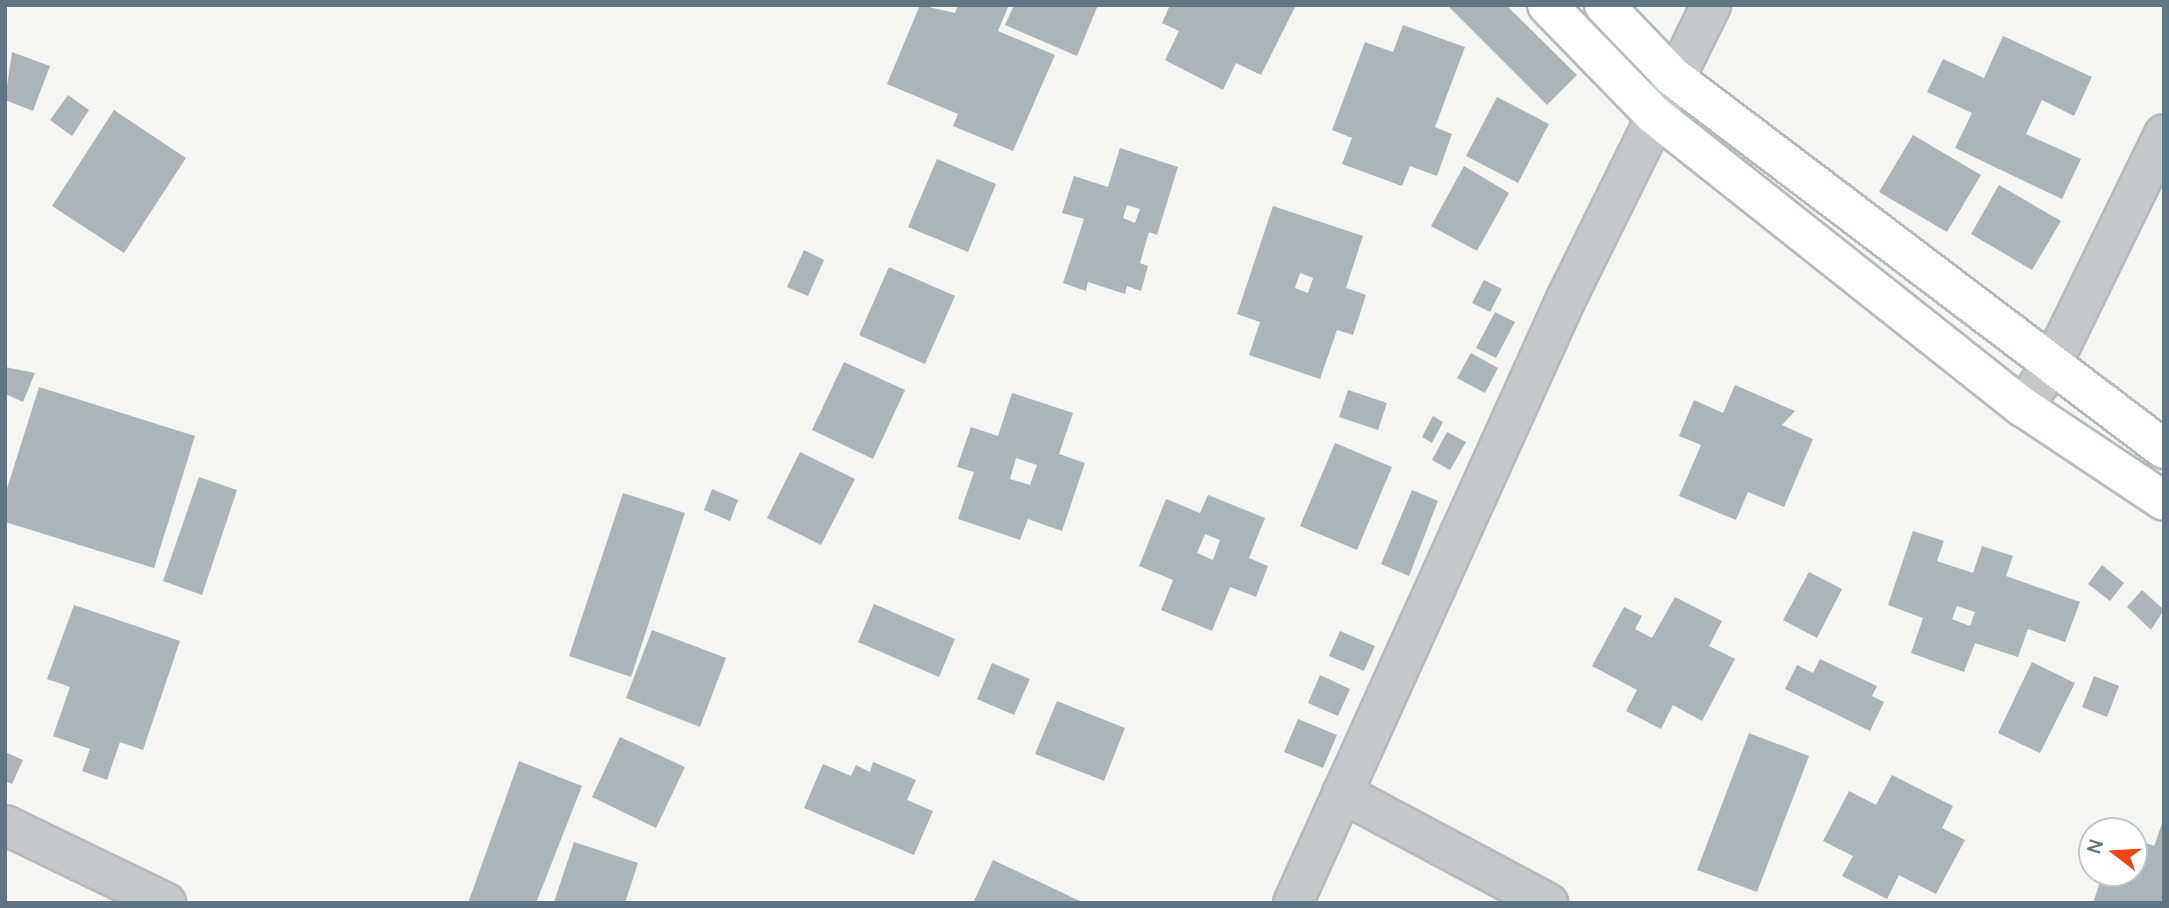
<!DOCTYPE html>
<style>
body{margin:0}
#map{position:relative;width:2169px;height:908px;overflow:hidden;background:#f5f5f1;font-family:Manrope,sans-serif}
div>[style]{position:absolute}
.building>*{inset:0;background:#abb4b9}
.roads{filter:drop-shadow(2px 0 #b4babe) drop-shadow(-2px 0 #b4babe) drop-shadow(0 2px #b4babe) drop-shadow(0 -2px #b4babe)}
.street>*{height:38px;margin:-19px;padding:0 19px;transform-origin:19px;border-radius:19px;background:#c4c8cb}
.secondary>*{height:38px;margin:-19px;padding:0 19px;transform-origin:19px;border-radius:19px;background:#fff}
span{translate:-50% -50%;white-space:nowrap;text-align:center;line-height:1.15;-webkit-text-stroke:7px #fff;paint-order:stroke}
.frame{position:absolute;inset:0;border:7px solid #617685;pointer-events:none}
.north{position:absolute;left:2078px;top:817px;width:70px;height:70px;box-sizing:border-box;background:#fff;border:2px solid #c0c8ce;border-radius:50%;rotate:287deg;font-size:19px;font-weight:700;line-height:28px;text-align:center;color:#617685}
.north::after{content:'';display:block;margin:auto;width:24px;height:32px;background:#f24314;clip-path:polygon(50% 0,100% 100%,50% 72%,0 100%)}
</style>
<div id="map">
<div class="building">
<div style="clip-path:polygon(920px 5px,955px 13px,958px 5px,1009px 5px,998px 31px,1055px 55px,1013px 151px,953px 126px,958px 114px,887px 84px)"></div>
<div style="clip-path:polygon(1014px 5px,1098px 5px,1077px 56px,1005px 25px)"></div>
<div style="clip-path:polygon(1170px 5px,1296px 5px,1261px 75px,1236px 63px,1223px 90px,1165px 60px,1179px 31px,1162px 23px)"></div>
<div style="clip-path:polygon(1447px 5px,1506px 5px,1577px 75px,1547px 105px)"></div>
<div style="clip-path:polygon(1403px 25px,1465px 47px,1435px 127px,1452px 134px,1437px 176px,1410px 166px,1402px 186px,1342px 164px,1352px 138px,1332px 130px,1365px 42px,1393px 52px)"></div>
<div style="clip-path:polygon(2003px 36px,2092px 77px,2074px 116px,2042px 100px,2026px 134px,2081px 159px,2062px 199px,1955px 148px,1972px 113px,1927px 92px,1943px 59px,1984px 78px)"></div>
<div style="clip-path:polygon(12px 52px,50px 66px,33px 111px,5px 100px)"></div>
<div style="clip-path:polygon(68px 95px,89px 110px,72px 136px,50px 120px)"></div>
<div style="clip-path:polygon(1497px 97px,1549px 124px,1518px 183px,1466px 156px)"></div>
<div style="clip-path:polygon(114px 110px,186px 158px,124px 253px,52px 206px)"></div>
<div style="clip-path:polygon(1913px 135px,1981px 175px,1947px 232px,1879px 192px)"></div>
<div style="clip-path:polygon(evenodd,1120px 148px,1178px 167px,1157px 235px,1149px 232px,1140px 263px,1148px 266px,1141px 291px,1127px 286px,1125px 294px,1088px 282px,1086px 291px,1063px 283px,1084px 219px,1062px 213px,1074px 176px,1108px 187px,1120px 148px,1127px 205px,1140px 209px,1135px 223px,1123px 218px,1127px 205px)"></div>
<div style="clip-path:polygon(937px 159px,996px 184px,968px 252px,908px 227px)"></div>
<div style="clip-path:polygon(1464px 166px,1509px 193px,1477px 251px,1431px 226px)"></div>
<div style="clip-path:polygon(1999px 185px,2061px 221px,2032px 270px,1971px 234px)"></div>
<div style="clip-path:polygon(evenodd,1273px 206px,1363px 236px,1346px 288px,1366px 295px,1353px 335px,1337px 330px,1320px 379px,1249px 355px,1260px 322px,1237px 314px,1273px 206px,1300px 273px,1313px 278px,1308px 293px,1295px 288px,1300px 273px)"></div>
<div style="clip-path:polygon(804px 250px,824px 260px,808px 296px,787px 287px)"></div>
<div style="clip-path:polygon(889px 267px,955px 296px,925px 364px,859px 335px)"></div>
<div style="clip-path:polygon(1484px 280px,1502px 289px,1490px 312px,1472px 303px)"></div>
<div style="clip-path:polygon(1495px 312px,1515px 322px,1496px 358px,1476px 348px)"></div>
<div style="clip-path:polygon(1471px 353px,1498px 368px,1485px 393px,1457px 378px)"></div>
<div style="clip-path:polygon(844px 362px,905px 390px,873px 459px,812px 430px)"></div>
<div style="clip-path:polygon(5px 367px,35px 373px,23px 402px,5px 394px)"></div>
<div style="clip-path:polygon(1735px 385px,1795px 411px,1782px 425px,1813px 439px,1784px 507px,1748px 492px,1736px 520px,1679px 496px,1701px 445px,1679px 436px,1694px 400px,1723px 413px)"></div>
<div style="clip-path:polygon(39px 387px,195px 436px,154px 568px,5px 522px,5px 495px)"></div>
<div style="clip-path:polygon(1348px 390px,1387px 403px,1378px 430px,1339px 417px)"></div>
<div style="clip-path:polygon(evenodd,1012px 393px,1073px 413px,1059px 454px,1085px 463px,1062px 531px,1028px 519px,1020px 540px,958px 519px,974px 472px,957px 467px,971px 427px,998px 436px,1012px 393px,1016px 458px,1037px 465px,1030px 485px,1010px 479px,1016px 458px)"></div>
<div style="clip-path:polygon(1433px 416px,1443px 422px,1432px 443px,1422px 437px)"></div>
<div style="clip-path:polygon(1447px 432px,1466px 442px,1450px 470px,1432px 460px)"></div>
<div style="clip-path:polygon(1335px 443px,1392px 467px,1357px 550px,1300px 526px)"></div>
<div style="clip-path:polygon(800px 452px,855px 479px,821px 545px,767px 518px)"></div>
<div style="clip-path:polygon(199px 477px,237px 490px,202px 595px,163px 581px)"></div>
<div style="clip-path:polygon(712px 489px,738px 500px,730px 521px,704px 510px)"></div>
<div style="clip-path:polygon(1412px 490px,1438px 501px,1409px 576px,1381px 564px)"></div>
<div style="clip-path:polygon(623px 493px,685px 513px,631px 677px,569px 656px)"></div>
<div style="clip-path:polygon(evenodd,1208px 495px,1265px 518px,1249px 558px,1268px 566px,1256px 597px,1230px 587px,1212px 631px,1161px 610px,1173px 580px,1139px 566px,1166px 499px,1200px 513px,1208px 495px,1205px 534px,1220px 540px,1213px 560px,1197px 553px,1205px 534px)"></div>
<div style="clip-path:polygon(evenodd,1913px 531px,1944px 541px,1937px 561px,1973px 573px,1982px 546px,2013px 556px,2006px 576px,2080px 602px,2065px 642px,2028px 629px,2018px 657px,1975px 643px,1964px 672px,1911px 653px,1923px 618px,1888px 605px,1913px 531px,1957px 606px,1975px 612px,1970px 626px,1952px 619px,1957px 606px)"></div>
<div style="clip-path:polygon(2102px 565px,2124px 583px,2110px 601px,2088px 584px)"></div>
<div style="clip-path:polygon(1809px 572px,1842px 589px,1817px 638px,1783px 620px)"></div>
<div style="clip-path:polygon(2142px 590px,2164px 610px,2151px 630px,2127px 607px)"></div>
<div style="clip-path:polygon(1675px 597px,1722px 621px,1709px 646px,1735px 659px,1702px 721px,1673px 705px,1661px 729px,1626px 711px,1637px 690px,1592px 666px,1624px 607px,1642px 616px,1635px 629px,1652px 638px)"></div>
<div style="clip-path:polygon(874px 604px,955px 639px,939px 677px,858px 642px)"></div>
<div style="clip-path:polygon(74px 605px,180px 641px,143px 750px,120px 742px,107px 780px,82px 771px,90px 749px,53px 736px,70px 687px,47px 679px)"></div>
<div style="clip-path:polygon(652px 630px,726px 658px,700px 727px,626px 698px)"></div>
<div style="clip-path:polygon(1340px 631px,1375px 646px,1364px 671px,1329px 656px)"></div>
<div style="clip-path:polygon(1820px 659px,1877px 686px,1872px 696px,1884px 702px,1870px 731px,1785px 689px,1797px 665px,1813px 673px)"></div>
<div style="clip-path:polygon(2032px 662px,2075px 683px,2040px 753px,1998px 733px)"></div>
<div style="clip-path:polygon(992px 663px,1030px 679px,1014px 715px,977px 699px)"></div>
<div style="clip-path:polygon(1320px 675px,1350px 689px,1338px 716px,1308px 703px)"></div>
<div style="clip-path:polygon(2094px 676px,2119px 686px,2107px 717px,2082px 707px)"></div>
<div style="clip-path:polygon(1057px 701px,1125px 728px,1104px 781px,1035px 754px)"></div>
<div style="clip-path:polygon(1298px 719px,1337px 735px,1323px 768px,1284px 752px)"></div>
<div style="clip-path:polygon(1749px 733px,1809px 756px,1757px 892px,1697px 870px)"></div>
<div style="clip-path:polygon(620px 737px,685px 767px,656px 828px,592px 797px)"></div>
<div style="clip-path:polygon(5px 752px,23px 760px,12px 784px,5px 781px)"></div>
<div style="clip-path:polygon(519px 761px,582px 786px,536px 903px,468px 903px)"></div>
<div style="clip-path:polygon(873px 762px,916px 780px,907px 800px,933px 811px,914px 855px,804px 808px,823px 764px,851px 776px,856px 765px,870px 772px)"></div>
<div style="clip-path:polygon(1892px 775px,1953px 806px,1942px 828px,1965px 840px,1936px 894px,1899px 875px,1887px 899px,1842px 876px,1853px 856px,1823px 841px,1849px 791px,1876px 805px)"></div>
<div style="clip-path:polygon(2163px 821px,2164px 903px,2093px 903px,2103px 873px,2134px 873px,2134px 838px,2154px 846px)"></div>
<div style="clip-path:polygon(574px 842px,638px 863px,625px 903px,554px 902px)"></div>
<div style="clip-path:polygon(993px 860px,1084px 903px,973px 903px)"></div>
</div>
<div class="roads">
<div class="street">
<div style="left:2023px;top:407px;width:47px;rotate:-55.3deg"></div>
<div style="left:2050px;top:368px;width:260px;rotate:-64deg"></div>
<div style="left:1342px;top:793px;width:234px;rotate:28.1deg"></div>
<div style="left:5px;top:825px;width:179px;rotate:25.8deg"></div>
<div style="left:1293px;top:903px;width:663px;rotate:-65.68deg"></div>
<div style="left:1566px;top:299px;width:328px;rotate:-63.7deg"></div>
</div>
<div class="secondary">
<div style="left:1547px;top:5px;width:153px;rotate:45.8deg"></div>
<div style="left:1654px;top:115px;width:471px;rotate:38.4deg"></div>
<div style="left:2023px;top:407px;width:169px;rotate:33.7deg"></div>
<div style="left:1604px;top:5px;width:100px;rotate:46.2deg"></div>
<div style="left:1673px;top:77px;width:616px;rotate:37.15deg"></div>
</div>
</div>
<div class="frame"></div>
<div class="north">N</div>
</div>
